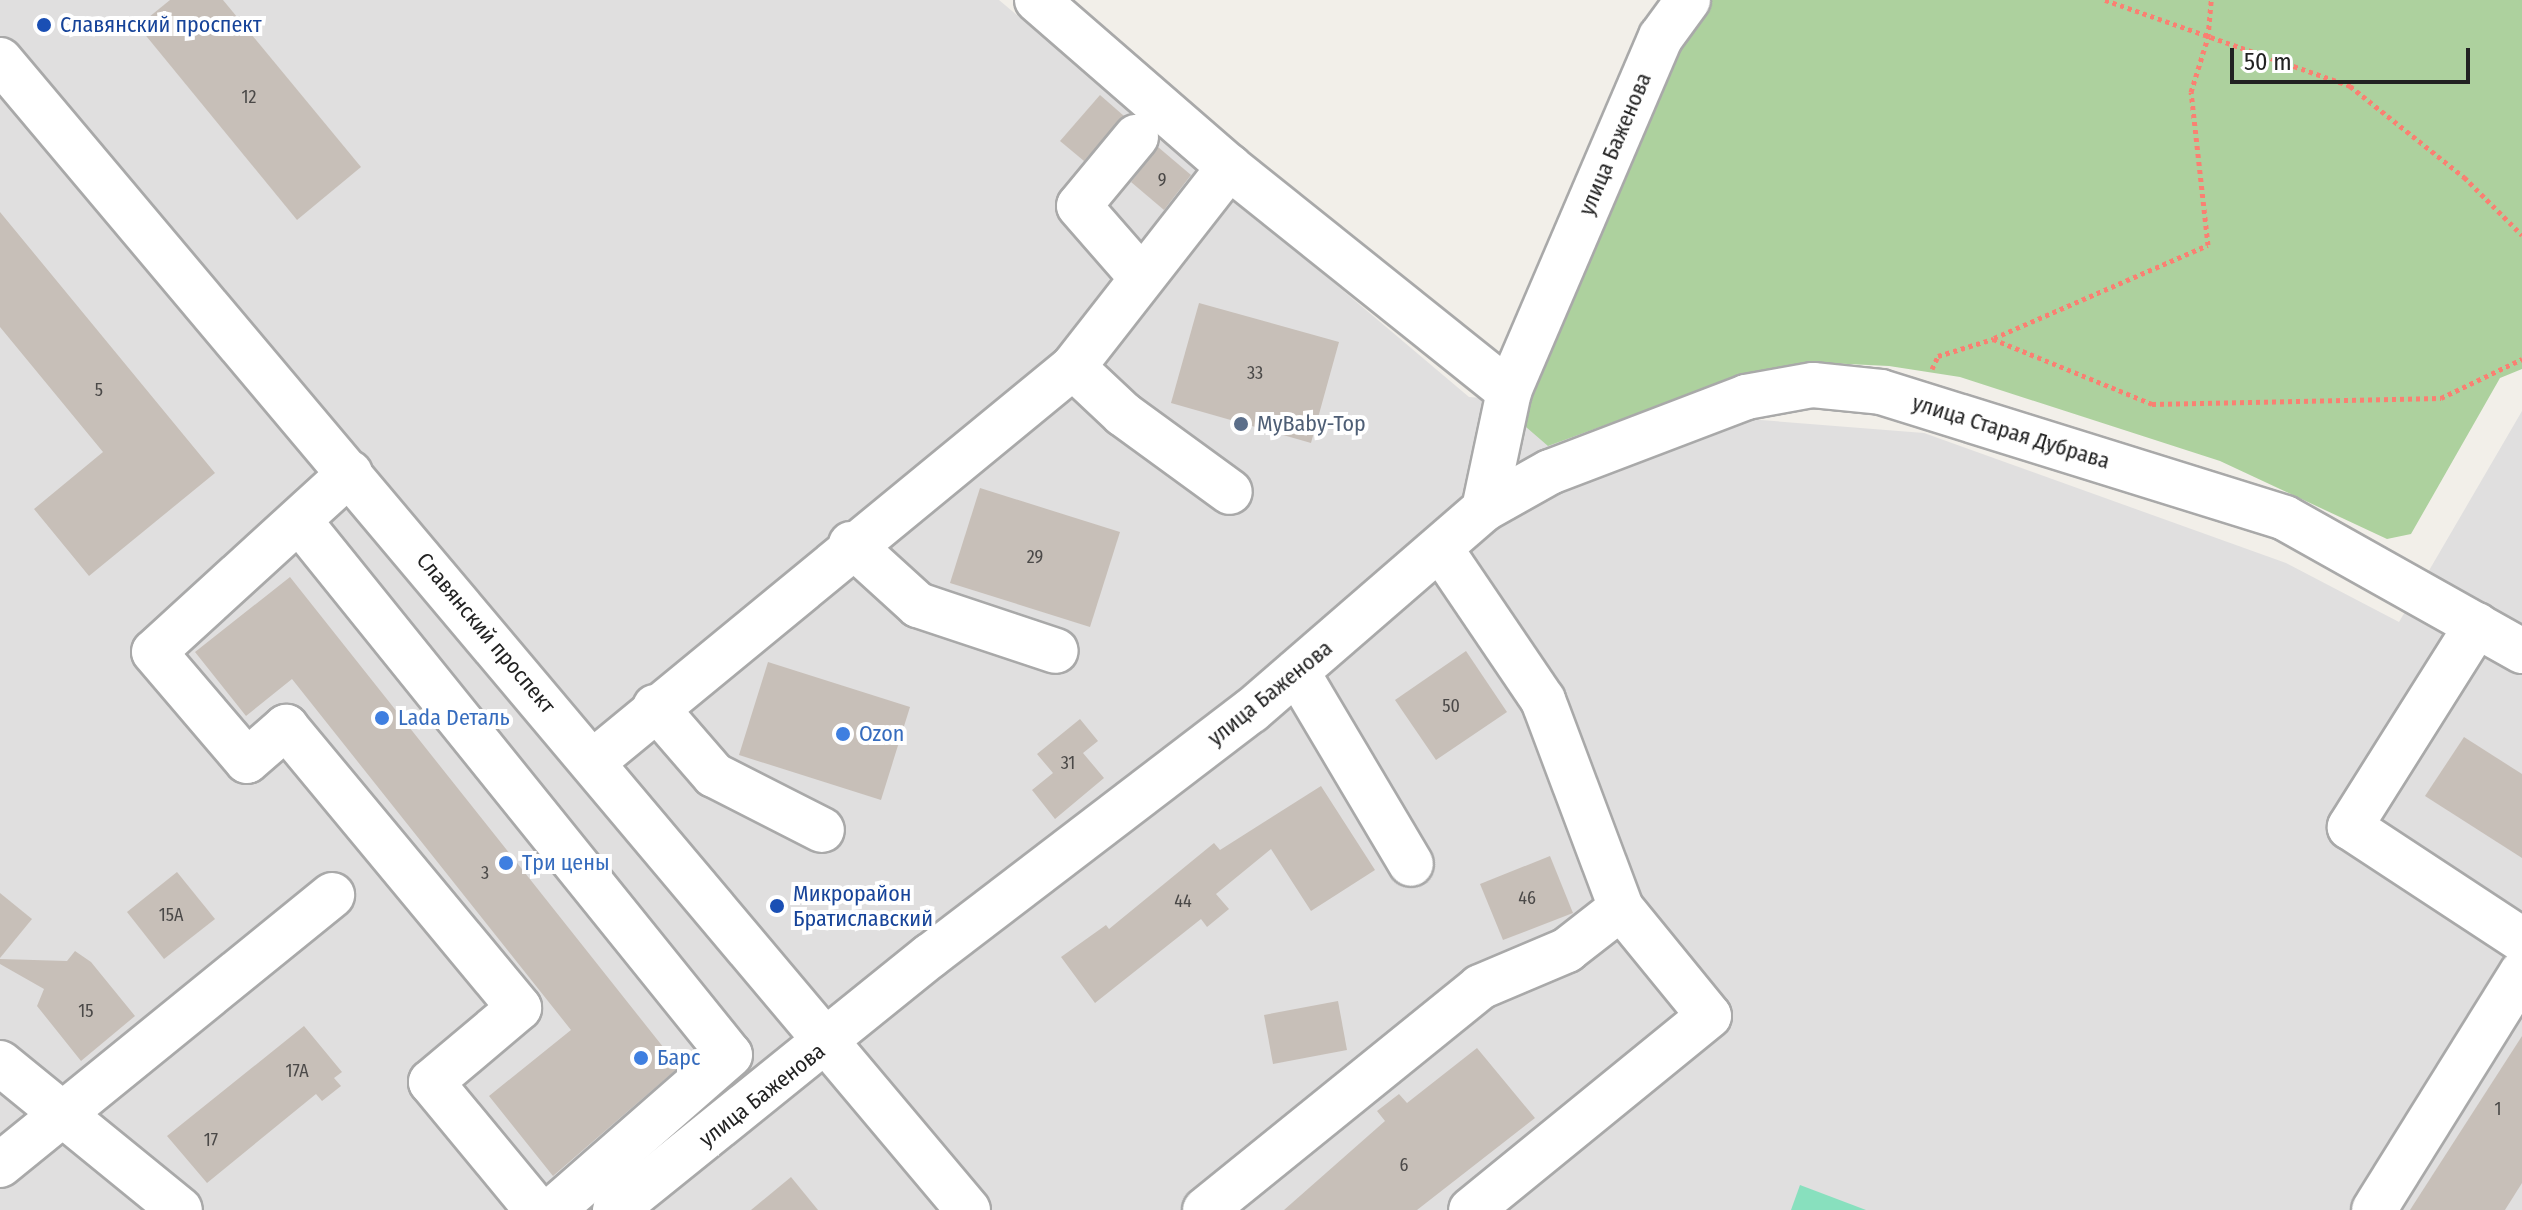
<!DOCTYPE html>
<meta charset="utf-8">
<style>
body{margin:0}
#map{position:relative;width:2522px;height:1210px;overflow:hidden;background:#f2efe9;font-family:"Fira Sans Condensed",sans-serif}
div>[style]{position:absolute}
.residential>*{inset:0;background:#e0dfdf}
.forest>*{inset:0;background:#add19e}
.pitch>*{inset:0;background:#88e0be}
.building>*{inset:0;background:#c7bfb8}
.path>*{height:5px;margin-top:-2.5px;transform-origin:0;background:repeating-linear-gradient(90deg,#fa8072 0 4px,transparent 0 8px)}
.roads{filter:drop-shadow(2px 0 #a9a9a9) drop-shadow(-2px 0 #a9a9a9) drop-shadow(0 2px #a9a9a9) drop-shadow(0 -2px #a9a9a9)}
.minor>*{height:44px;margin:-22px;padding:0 22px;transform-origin:22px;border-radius:22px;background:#fff}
.dots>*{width:22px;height:22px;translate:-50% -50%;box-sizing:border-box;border:4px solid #fff;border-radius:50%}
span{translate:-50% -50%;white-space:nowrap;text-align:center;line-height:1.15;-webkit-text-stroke:8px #fff;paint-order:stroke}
.number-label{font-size:18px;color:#4b4948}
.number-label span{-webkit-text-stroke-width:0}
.transit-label{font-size:22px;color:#164399}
.left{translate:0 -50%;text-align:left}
.street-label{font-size:22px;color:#222}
.service-label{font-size:22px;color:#4e5e75}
.shop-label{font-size:22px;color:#366cbe}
.scale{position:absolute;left:2230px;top:48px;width:240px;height:36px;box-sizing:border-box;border:4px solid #222;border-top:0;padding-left:10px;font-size:24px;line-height:28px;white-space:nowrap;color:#222;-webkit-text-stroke:6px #fff;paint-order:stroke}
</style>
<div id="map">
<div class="residential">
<div style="clip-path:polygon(0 0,999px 0,1469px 397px,1924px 433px,2286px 563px,2399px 622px,2522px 411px,2522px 1210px,0 1210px)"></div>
</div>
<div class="forest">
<div style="clip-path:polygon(1707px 0,2522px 0,2522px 369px,2500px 378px,2411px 534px,2387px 539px,2220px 461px,1960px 377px,1889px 366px,1806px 362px,1742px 375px,1548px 446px,1526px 427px,1526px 401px,1673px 46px)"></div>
</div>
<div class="pitch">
<div style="clip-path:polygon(1800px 1185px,1866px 1210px,1791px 1210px)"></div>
</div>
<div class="building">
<div style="clip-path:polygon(170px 0,223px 0,361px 167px,297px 220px,138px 26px)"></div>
<div style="clip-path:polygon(1100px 95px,1124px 116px,1084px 161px,1060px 141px)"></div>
<div style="clip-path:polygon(1158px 147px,1191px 175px,1164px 210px,1131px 182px)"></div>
<div style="clip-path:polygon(0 212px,215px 473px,89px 576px,34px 509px,103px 452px,0 327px)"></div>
<div style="clip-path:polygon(1199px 303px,1339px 342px,1311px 443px,1171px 403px)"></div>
<div style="clip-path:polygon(980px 488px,1120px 532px,1090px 627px,950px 583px)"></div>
<div style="clip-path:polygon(290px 577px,679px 1067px,553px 1176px,489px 1096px,571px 1030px,292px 679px,246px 716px,195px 652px)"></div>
<div style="clip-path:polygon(1466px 651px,1507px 712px,1436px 760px,1395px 700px)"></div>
<div style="clip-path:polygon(768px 662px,910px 707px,881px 800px,739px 755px)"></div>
<div style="clip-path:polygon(1080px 719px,1098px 741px,1083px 753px,1104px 778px,1055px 819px,1032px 790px,1053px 773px,1037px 754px)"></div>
<div style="clip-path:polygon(2464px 737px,2522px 774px,2522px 858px,2425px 796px)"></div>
<div style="clip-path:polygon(1321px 786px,1375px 870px,1311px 911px,1271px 849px,1216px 894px,1229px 909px,1207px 927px,1201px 919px,1095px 1003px,1061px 957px,1106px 925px,1109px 929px,1214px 843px,1220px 850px)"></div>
<div style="clip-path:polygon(1550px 856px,1573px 913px,1503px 940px,1480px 884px)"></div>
<div style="clip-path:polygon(177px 872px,215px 919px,164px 959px,127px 912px)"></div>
<div style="clip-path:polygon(0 893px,32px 919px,0 958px)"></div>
<div style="clip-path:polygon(75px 951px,91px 962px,135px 1016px,81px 1061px,37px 1006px,44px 989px,0 964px,0 959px,67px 961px)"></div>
<div style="clip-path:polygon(1338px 1001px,1347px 1050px,1273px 1064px,1264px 1015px)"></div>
<div style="clip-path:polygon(304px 1026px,342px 1072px,334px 1078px,341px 1086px,322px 1101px,316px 1094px,207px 1183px,167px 1136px)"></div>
<div style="clip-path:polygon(2522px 1036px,2522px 1183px,2505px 1210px,2410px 1210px)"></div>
<div style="clip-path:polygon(1477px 1048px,1535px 1118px,1417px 1210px,1284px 1210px,1385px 1121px,1377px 1111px,1399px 1094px,1407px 1103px)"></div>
<div style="clip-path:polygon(791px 1177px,818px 1210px,751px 1210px)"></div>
</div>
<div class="path">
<div style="left:2105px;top:0;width:260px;rotate:19.3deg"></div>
<div style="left:2350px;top:86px;width:146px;rotate:38.6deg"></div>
<div style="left:2464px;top:177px;width:82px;rotate:45deg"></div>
<div style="left:1994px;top:338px;width:233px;rotate:-23.5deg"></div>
<div style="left:2208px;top:245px;width:154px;rotate:-96.3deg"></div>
<div style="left:2191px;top:92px;width:58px;rotate:-72.8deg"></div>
<div style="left:2208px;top:37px;width:37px;rotate:-85deg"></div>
<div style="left:1932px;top:369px;width:14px;rotate:-65deg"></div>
<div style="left:1938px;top:356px;width:58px;rotate:-17.2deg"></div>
<div style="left:1993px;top:339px;width:172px;rotate:22.2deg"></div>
<div style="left:2152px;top:404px;width:289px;rotate:-1.2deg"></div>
<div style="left:2441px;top:398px;width:90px;rotate:-25.7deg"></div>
</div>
<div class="roads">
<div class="minor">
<div style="left:1037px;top:0;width:254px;rotate:41deg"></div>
<div style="left:1229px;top:167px;width:359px;rotate:38.7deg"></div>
<div style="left:0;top:60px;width:1503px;rotate:49.91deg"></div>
<div style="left:1136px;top:137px;width:89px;rotate:129.6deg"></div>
<div style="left:1079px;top:206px;width:94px;rotate:48.9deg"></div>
<div style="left:1073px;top:367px;width:69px;rotate:43.2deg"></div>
<div style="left:1123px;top:414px;width:132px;rotate:36.1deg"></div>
<div style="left:350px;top:473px;width:265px;rotate:137.6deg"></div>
<div style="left:154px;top:652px;width:143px;rotate:49.5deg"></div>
<div style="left:247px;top:761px;width:52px;rotate:-41.1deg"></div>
<div style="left:286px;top:727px;width:365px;rotate:50.3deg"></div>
<div style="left:519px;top:1008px;width:115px;rotate:139.9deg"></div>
<div style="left:431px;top:1082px;width:166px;rotate:50.4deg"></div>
<div style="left:1484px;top:509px;width:76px;rotate:-29.3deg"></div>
<div style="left:1550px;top:472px;width:210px;rotate:-20.9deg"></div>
<div style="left:1746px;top:397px;width:68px;rotate:-10.2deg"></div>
<div style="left:1813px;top:385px;width:68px;rotate:5.9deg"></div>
<div style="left:1881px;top:392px;width:423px;rotate:17.3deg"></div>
<div style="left:2285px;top:518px;width:272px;rotate:29.3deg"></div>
<div style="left:301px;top:523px;width:683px;rotate:51.12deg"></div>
<div style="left:730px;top:1055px;width:235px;rotate:138.8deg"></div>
<div style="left:851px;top:544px;width:91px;rotate:42.3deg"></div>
<div style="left:918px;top:605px;width:145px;rotate:18.4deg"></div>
<div style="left:1442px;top:551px;width:180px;rotate:55.9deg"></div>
<div style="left:1543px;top:700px;width:222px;rotate:69.4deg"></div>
<div style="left:2477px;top:625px;width:239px;rotate:122.2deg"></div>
<div style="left:2350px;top:827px;width:206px;rotate:33.3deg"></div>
<div style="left:1297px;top:672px;width:223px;rotate:59.3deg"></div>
<div style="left:655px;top:707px;width:90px;rotate:49.1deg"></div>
<div style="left:714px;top:775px;width:121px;rotate:27deg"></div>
<div style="left:594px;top:761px;width:620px;rotate:-39.44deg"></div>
<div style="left:1073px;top:367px;width:254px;rotate:-52deg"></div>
<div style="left:0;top:1063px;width:232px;rotate:39.2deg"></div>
<div style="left:0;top:1165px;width:428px;rotate:-39.1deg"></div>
<div style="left:615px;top:1210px;width:405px;rotate:-38.9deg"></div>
<div style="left:930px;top:956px;width:404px;rotate:-37.4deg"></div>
<div style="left:1251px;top:711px;width:308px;rotate:-40.9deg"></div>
<div style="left:1484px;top:509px;width:121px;rotate:-78deg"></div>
<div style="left:1509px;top:391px;width:385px;rotate:-66.8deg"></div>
<div style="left:1661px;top:37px;width:46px;rotate:-53.9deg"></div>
<div style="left:1205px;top:1210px;width:354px;rotate:-39deg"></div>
<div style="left:1480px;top:987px;width:95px;rotate:-23deg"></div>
<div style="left:1567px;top:950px;width:68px;rotate:-37.9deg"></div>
<div style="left:1621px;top:908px;width:139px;rotate:50.8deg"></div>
<div style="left:1709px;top:1016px;width:307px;rotate:140.8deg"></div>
<div style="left:2374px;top:1210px;width:280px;rotate:-58.1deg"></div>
</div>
</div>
<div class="dots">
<div style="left:44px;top:25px;background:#1a4fb4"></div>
<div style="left:1241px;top:424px;background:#5c6f8a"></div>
<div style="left:382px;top:718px;background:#3f7fe0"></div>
<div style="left:843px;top:734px;background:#3f7fe0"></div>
<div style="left:506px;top:863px;background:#3f7fe0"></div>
<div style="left:777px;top:906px;background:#1a4fb4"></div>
<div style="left:641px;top:1058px;background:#3f7fe0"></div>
</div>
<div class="number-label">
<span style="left:249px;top:97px">12</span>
<span style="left:1162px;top:180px">9</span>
<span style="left:1255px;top:373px">33</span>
<span style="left:99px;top:390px">5</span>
<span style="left:1035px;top:557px">29</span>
<span style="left:1451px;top:706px">50</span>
<span style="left:1068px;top:763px">31</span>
<span style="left:485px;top:873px">3</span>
<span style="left:1527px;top:898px">46</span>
<span style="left:1183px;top:901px">44</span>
<span style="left:171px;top:915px">15А</span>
<span style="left:86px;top:1011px">15</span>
<span style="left:297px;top:1071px">17А</span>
<span style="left:2498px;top:1109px">1</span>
<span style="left:211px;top:1140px">17</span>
<span style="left:1404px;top:1165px">6</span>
</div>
<div class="transit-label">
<span class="left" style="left:60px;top:25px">Славянский проспект</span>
<span class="left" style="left:793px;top:906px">Микрорайон<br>Братиславский</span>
</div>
<div class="street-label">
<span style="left:1615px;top:144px;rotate:-67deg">улица Баженова</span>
<span style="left:2011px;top:432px;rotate:17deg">улица Старая Дубрава</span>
<span style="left:486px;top:633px;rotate:50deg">Славянский проспект</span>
<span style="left:1270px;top:693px;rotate:-39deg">улица Баженова</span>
<span style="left:762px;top:1095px;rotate:-38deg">улица Баженова</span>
</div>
<div class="service-label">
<span class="left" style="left:1257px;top:424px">MyBaby-Top</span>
</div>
<div class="shop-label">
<span class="left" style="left:398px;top:718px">Lada Dеталь</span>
<span class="left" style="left:859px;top:734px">Ozon</span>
<span class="left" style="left:522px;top:863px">Три цены</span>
<span class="left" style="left:657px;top:1058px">Барс</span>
</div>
<div class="scale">50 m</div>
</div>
